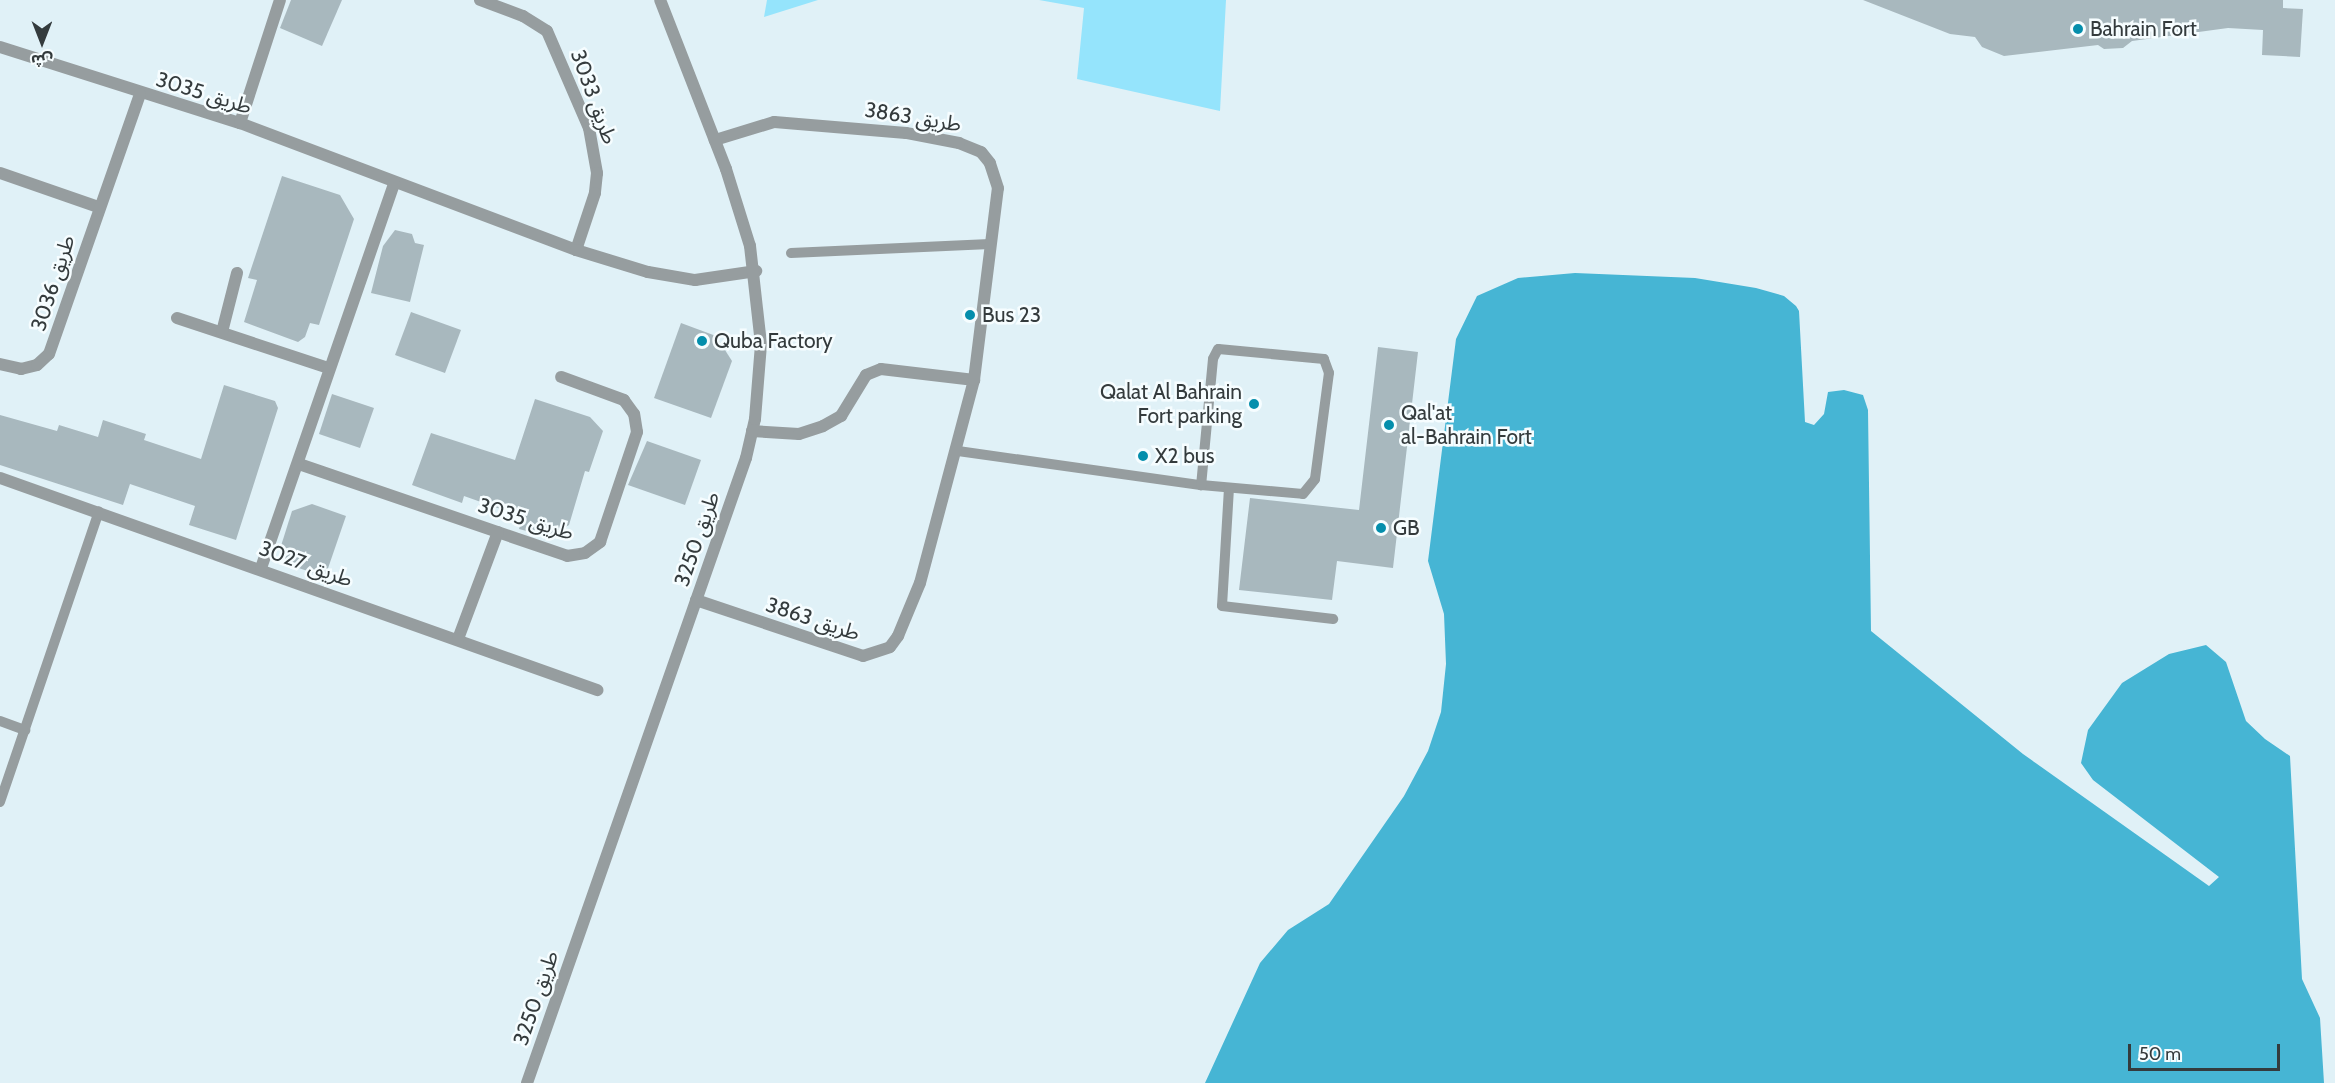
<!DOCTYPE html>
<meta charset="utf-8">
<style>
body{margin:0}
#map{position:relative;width:2335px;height:1083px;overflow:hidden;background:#e0f1f7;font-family:Cabin,"Noto Sans Arabic",sans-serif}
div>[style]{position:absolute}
.green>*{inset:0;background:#95e4fc}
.water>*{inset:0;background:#46b5d4}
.building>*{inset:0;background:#a8b8be}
.service>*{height:10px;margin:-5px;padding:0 5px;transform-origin:5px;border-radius:5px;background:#969d9f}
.minor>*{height:12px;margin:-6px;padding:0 6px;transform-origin:6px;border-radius:6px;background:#969d9f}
.dots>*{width:16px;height:16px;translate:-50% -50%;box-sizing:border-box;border:3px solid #f6fdff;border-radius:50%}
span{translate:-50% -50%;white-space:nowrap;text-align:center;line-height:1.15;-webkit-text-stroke:5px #f6fdff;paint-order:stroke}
.poi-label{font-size:21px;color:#343b3d}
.left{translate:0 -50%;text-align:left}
.right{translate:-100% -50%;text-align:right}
.street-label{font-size:21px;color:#343b3d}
.north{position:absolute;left:12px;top:12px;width:60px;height:60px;-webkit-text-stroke:4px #f6fdff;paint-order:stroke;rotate:180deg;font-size:16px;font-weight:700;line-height:24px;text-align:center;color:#343b3d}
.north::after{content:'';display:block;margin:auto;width:21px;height:27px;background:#343b3d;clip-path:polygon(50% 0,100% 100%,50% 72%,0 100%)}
.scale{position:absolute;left:2128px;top:1044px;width:152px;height:27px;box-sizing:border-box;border:3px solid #343b3d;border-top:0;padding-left:8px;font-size:18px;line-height:21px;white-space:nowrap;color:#343b3d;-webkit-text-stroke:4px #f6fdff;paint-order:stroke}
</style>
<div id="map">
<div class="green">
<div style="clip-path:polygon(767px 0,818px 0,764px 17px)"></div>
<div style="clip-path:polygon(1039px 0,1226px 0,1220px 111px,1077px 79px,1084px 8px)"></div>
</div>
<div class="water">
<div style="clip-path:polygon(1575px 273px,1695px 278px,1756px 288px,1784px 296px,1796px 306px,1799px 311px,1805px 422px,1814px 425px,1824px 414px,1828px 392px,1844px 390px,1863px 395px,1868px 410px,1871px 631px,2023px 754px,2209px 886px,2219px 877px,2093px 780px,2081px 763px,2088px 730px,2122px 683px,2169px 654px,2206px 645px,2226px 662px,2246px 721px,2265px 739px,2290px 756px,2302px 979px,2320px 1018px,2324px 1083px,1205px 1083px,1260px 963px,1288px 930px,1329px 904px,1404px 796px,1428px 751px,1441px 712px,1446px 664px,1444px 614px,1428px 561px,1456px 339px,1477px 296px,1518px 278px)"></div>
</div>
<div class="building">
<div style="clip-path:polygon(291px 0,342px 0,322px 46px,280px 28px)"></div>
<div style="clip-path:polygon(1863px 0,2283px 0,2283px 8px,2303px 9px,2300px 57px,2262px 55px,2263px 30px,2228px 28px,2132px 41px,2123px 48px,2104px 49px,2098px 45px,2004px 56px,1982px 47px,1975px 37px,1950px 34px)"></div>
<div style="clip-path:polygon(282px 176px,340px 195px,354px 219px,319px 325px,310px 323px,305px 337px,298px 342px,244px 322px,257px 280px,248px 278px)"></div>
<div style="clip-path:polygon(395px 230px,412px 234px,415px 243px,424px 245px,410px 302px,371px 293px,383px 246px)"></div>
<div style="clip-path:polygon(411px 312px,461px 330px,445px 373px,395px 355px)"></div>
<div style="clip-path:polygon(681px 323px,716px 336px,732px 361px,711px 418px,654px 398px)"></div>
<div style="clip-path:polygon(1378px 347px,1418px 352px,1393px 568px,1337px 561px,1332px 600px,1239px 590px,1250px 498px,1359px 510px)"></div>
<div style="clip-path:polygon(224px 385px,275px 401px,278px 408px,236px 540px,189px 525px,195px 506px,130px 484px,123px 505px,0 465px,0 415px,57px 431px,59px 425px,98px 437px,103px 420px,146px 434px,144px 440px,201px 459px)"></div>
<div style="clip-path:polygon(332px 394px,374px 408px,360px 448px,319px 434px)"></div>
<div style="clip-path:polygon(535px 399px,590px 417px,603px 431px,589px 472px,585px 471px,569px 525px,549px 537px,519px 529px,523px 517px,464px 496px,462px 503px,412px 485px,431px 433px,515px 460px)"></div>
<div style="clip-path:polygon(647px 441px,701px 460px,685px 505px,628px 485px)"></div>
<div style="clip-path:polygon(312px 504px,346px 516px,325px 577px,287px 564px,280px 549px,292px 511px)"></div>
</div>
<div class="service">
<div style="left:791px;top:253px;width:199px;rotate:-2.6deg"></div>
<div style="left:958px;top:451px;width:245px;rotate:8deg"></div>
<div style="left:1201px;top:485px;width:102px;rotate:5deg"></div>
<div style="left:1303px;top:494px;width:19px;rotate:-51deg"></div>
<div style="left:1315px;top:479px;width:107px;rotate:-82.5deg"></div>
<div style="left:1329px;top:373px;width:15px;rotate:-110deg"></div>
<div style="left:1324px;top:359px;width:106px;rotate:-174.6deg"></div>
<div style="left:1218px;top:349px;width:11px;rotate:117deg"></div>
<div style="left:1213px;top:359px;width:127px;rotate:95.4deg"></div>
<div style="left:1229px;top:488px;width:118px;rotate:93.4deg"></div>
<div style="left:1222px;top:606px;width:112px;rotate:6.7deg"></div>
<div style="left:0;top:721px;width:27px;rotate:20deg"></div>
<div style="left:0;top:802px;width:307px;rotate:-71.2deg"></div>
</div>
<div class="minor">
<div style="left:480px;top:0;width:46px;rotate:20.4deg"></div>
<div style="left:523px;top:16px;width:28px;rotate:32deg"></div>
<div style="left:547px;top:31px;width:106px;rotate:66.6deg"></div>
<div style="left:589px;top:128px;width:46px;rotate:79.9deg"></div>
<div style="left:597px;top:173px;width:20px;rotate:96deg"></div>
<div style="left:595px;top:193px;width:60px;rotate:108.4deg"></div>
<div style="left:0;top:47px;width:252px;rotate:17.6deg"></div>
<div style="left:240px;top:123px;width:359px;rotate:20.7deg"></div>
<div style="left:576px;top:250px;width:75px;rotate:17deg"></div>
<div style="left:648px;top:272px;width:48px;rotate:9.7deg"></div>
<div style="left:695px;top:280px;width:62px;rotate:-8.4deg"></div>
<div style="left:240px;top:123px;width:129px;rotate:-72deg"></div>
<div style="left:0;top:173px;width:104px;rotate:19.1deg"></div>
<div style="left:177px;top:318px;width:159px;rotate:18.3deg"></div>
<div style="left:222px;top:332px;width:61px;rotate:-75.7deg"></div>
<div style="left:0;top:364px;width:22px;rotate:13deg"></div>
<div style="left:21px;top:369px;width:16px;rotate:-14deg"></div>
<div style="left:37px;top:365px;width:16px;rotate:-43deg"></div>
<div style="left:49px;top:354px;width:275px;rotate:-70.7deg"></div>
<div style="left:752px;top:431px;width:47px;rotate:3.7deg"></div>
<div style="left:799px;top:434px;width:25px;rotate:-18deg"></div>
<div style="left:823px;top:426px;width:21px;rotate:-29deg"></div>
<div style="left:841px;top:416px;width:48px;rotate:-58.6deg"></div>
<div style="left:866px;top:375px;width:16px;rotate:-22deg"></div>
<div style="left:881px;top:369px;width:94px;rotate:6.7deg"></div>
<div style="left:299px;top:464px;width:283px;rotate:18.9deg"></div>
<div style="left:567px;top:556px;width:18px;rotate:-9deg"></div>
<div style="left:585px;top:553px;width:19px;rotate:-36deg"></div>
<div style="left:600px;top:542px;width:116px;rotate:-71.4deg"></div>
<div style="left:637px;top:432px;width:18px;rotate:-99deg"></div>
<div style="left:634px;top:414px;width:17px;rotate:-126deg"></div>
<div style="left:624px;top:400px;width:67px;rotate:-159.9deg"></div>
<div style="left:0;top:478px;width:634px;rotate:19.55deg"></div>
<div style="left:261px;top:568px;width:407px;rotate:-70.9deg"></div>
<div style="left:696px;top:600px;width:176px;rotate:18.5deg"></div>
<div style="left:863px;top:656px;width:28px;rotate:-18deg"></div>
<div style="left:890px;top:647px;width:14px;rotate:-54deg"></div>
<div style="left:898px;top:636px;width:57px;rotate:-67.5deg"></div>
<div style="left:920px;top:583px;width:210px;rotate:-75.1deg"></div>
<div style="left:974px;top:380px;width:193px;rotate:-82.9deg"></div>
<div style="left:998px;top:188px;width:26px;rotate:-108deg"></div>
<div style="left:990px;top:163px;width:14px;rotate:-129deg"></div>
<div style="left:981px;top:152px;width:24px;rotate:-158deg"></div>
<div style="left:959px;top:143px;width:54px;rotate:-169.3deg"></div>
<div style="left:906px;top:133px;width:132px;rotate:-175.2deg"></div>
<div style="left:774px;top:122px;width:62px;rotate:163deg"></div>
<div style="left:458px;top:639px;width:114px;rotate:-69.5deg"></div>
<div style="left:527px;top:1083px;width:662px;rotate:-70.69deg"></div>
<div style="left:746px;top:458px;width:40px;rotate:-77deg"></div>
<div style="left:755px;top:419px;width:75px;rotate:-85.4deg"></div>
<div style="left:761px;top:344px;width:99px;rotate:-96.4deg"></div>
<div style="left:750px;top:246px;width:81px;rotate:-107.3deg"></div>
<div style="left:726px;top:169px;width:181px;rotate:-111.3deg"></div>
</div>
<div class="dots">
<div style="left:2078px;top:29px;background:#048eac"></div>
<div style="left:970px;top:315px;background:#048eac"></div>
<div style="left:702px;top:341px;background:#048eac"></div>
<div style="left:1254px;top:404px;background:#048eac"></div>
<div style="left:1389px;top:425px;background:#048eac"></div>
<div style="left:1143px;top:456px;background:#048eac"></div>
<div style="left:1381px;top:528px;background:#048eac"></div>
</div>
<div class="poi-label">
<span class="left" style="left:2090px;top:29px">Bahrain Fort</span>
<span class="left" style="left:982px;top:315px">Bus 23</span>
<span class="left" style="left:714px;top:341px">Quba Factory</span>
<span class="right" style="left:1242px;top:404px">Qalat Al Bahrain<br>Fort parking</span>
<span class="left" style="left:1401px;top:425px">Qal'at<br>al-Bahrain Fort</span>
<span class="left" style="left:1155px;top:456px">X2 bus</span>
<span class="left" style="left:1393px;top:528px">GB</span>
</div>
<div class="street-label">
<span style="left:204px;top:93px;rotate:17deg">طريق 3035</span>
<span style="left:594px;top:97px;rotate:70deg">طريق 3033</span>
<span style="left:913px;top:117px;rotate:9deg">طريق 3863</span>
<span style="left:53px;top:283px;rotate:-72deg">طريق 3036</span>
<span style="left:526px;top:519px;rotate:17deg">طريق 3035</span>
<span style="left:697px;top:539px;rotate:-71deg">طريق 3250</span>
<span style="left:306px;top:564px;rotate:20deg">طريق 3027</span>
<span style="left:813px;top:619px;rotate:18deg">طريق 3863</span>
<span style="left:536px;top:998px;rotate:-71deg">طريق 3250</span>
</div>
<div class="north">ش</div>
<div class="scale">50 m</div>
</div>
